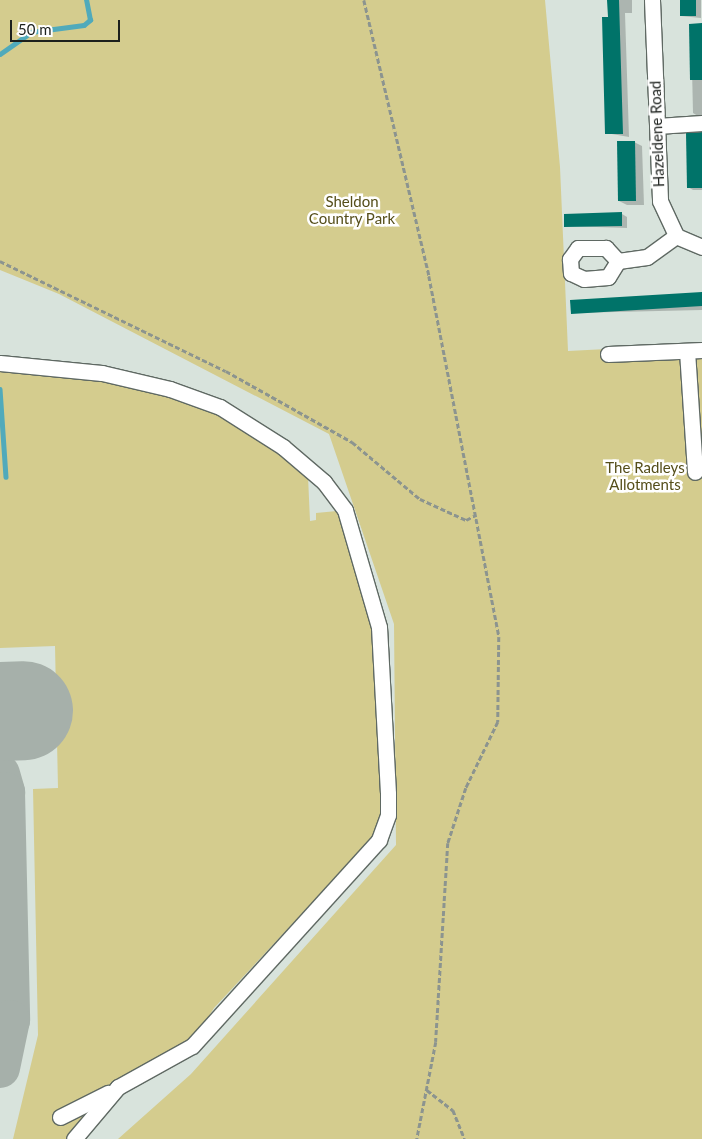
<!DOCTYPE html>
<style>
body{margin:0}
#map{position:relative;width:702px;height:1139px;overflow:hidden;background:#d8e3dc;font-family:Lato,sans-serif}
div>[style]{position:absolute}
.green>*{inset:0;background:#d4cc8e}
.shadow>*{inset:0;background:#0003}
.stream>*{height:4.5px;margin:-2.25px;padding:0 2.25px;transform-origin:2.25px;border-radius:2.25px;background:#50aabb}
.taxiway>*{height:40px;margin:-20px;padding:0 20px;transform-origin:20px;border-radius:20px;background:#a6b0aa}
.runway>*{height:99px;margin:-49.5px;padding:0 49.5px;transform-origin:49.5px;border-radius:49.5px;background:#a6b0aa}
.building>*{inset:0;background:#007369}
.path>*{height:2.5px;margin-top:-1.25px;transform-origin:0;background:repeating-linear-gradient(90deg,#8c948f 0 5px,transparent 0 7.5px)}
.roads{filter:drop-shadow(1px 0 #5f6963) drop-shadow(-1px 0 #5f6963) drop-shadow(0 1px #5f6963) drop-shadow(0 -1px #5f6963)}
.minor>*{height:15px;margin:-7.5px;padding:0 7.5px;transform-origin:7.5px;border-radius:7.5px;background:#fff}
span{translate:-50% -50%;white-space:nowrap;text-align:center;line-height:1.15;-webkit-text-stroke:5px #fff;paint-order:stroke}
.street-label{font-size:15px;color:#1c201d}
.park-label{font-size:15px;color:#554e1a}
.scale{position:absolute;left:10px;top:20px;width:110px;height:22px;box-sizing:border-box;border:2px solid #1c201d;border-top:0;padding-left:6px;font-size:15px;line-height:18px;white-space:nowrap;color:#1c201d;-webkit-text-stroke:4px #fff;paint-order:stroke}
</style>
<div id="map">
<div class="green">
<div style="clip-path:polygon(0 0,545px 0,560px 167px,568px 351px,665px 346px,679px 359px,702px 358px,702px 1139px,118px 1139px,191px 1074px,396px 845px,394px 624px,329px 434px,59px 294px,0 270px)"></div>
<div style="clip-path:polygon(0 367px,93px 377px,191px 400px,244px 427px,308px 476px,310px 521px,316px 520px,316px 513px,337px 511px,371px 602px,383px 809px,377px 833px,214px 1008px,199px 1032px,68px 1139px,13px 1139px,38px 1035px,33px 789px,58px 788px,55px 646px,0 648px)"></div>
</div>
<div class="shadow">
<div style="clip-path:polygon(609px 0,632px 0,632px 13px,625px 13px,629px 137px,606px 133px)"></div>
<div style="clip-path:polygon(681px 0,701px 0,701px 18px,681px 16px)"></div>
<div style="clip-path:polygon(702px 24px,702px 116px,698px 116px,693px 113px,691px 25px)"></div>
<div style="clip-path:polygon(702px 134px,702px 190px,693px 190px,688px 187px)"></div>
<div style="clip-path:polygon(634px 142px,642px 146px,644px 205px,627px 205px,619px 201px)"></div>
<div style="clip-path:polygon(622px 214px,627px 217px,627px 228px,565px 226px,565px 215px)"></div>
<div style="clip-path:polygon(702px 293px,702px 310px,572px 313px)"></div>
</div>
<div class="stream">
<div style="left:0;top:54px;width:38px;rotate:-35deg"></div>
<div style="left:31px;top:32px;width:53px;rotate:-7.5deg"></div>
<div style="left:84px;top:25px;width:8px;rotate:-40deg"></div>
<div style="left:90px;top:20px;width:20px;rotate:-101deg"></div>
<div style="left:0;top:389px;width:88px;rotate:86.1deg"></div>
</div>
<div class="taxiway">
<div style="left:0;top:774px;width:19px;rotate:74deg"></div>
<div style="left:5px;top:792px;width:228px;rotate:88.7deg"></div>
<div style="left:10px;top:1020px;width:49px;rotate:101.8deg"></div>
</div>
<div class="runway">
<div style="left:0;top:711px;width:23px;rotate:-2deg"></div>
</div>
<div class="building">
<div style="clip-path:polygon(607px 0,619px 0,623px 134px,605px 134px,602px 17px,608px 17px)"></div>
<div style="clip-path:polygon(680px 0,696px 0,696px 16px,680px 16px)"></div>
<div style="clip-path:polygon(702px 23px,702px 80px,690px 80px,689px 24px)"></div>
<div style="clip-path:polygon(702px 132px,702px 188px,687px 188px,686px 133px)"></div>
<div style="clip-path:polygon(617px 141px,635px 141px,636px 201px,618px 201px)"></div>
<div style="clip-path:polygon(622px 212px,622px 226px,564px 227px,564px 214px)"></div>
<div style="clip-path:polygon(702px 292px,702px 306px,571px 314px,570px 300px)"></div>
</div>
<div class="path">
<div style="left:364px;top:0;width:284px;rotate:76.7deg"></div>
<div style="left:429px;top:276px;width:368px;rotate:79deg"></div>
<div style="left:499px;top:637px;width:85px;rotate:90.7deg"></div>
<div style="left:498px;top:722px;width:73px;rotate:115.9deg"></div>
<div style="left:466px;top:788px;width:58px;rotate:108.1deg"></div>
<div style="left:448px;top:843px;width:199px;rotate:93.5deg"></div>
<div style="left:436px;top:1042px;width:99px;rotate:101.1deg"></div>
<div style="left:0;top:261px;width:251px;rotate:26deg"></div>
<div style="left:226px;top:371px;width:145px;rotate:29.4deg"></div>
<div style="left:352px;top:442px;width:89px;rotate:40deg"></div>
<div style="left:420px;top:499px;width:51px;rotate:24.5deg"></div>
<div style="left:466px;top:520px;width:11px;rotate:-27deg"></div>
<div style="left:427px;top:1090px;width:33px;rotate:38deg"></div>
<div style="left:453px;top:1110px;width:31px;rotate:68deg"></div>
</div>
<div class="roads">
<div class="minor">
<div style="left:652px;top:0;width:201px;rotate:87.7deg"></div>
<div style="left:660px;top:201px;width:38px;rotate:65deg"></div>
<div style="left:676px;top:236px;width:28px;rotate:23deg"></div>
<div style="left:657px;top:126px;width:45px;rotate:-3.8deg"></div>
<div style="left:618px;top:261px;width:18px;rotate:-133deg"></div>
<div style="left:606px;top:248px;width:28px;rotate:180deg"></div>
<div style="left:578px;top:248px;width:14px;rotate:126deg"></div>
<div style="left:570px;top:259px;width:14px;rotate:86deg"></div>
<div style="left:571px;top:273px;width:14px;rotate:25deg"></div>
<div style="left:584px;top:279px;width:24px;rotate:-5deg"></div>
<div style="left:608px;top:277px;width:19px;rotate:-58deg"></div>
<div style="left:618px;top:261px;width:29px;rotate:-8deg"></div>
<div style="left:647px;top:257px;width:36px;rotate:-36deg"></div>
<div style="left:687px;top:351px;width:121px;rotate:86.2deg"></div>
<div style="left:608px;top:354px;width:94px;rotate:-2.4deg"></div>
<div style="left:0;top:363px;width:102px;rotate:5.6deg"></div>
<div style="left:102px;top:373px;width:70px;rotate:13.2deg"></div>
<div style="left:170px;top:389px;width:53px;rotate:19.8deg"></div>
<div style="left:220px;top:407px;width:75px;rotate:32.4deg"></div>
<div style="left:283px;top:447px;width:54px;rotate:40.5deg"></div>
<div style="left:324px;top:482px;width:35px;rotate:53deg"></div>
<div style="left:345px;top:510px;width:122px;rotate:73.8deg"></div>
<div style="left:379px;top:627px;width:167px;rotate:86.9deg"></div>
<div style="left:388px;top:794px;width:21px;rotate:90deg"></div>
<div style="left:388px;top:815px;width:27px;rotate:110deg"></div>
<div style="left:379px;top:840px;width:278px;rotate:132.2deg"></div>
<div style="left:192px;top:1046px;width:85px;rotate:151deg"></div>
<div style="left:118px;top:1087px;width:68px;rotate:130.2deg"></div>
<div style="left:60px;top:1117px;width:54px;rotate:-26.6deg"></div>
</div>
</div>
<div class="street-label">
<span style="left:657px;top:134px;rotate:-92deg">Hazeldene Road</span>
</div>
<div class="park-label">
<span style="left:352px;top:210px">Sheldon<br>Country Park</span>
<span style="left:645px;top:476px">The Radleys<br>Allotments</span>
</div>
<div class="scale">50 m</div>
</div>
